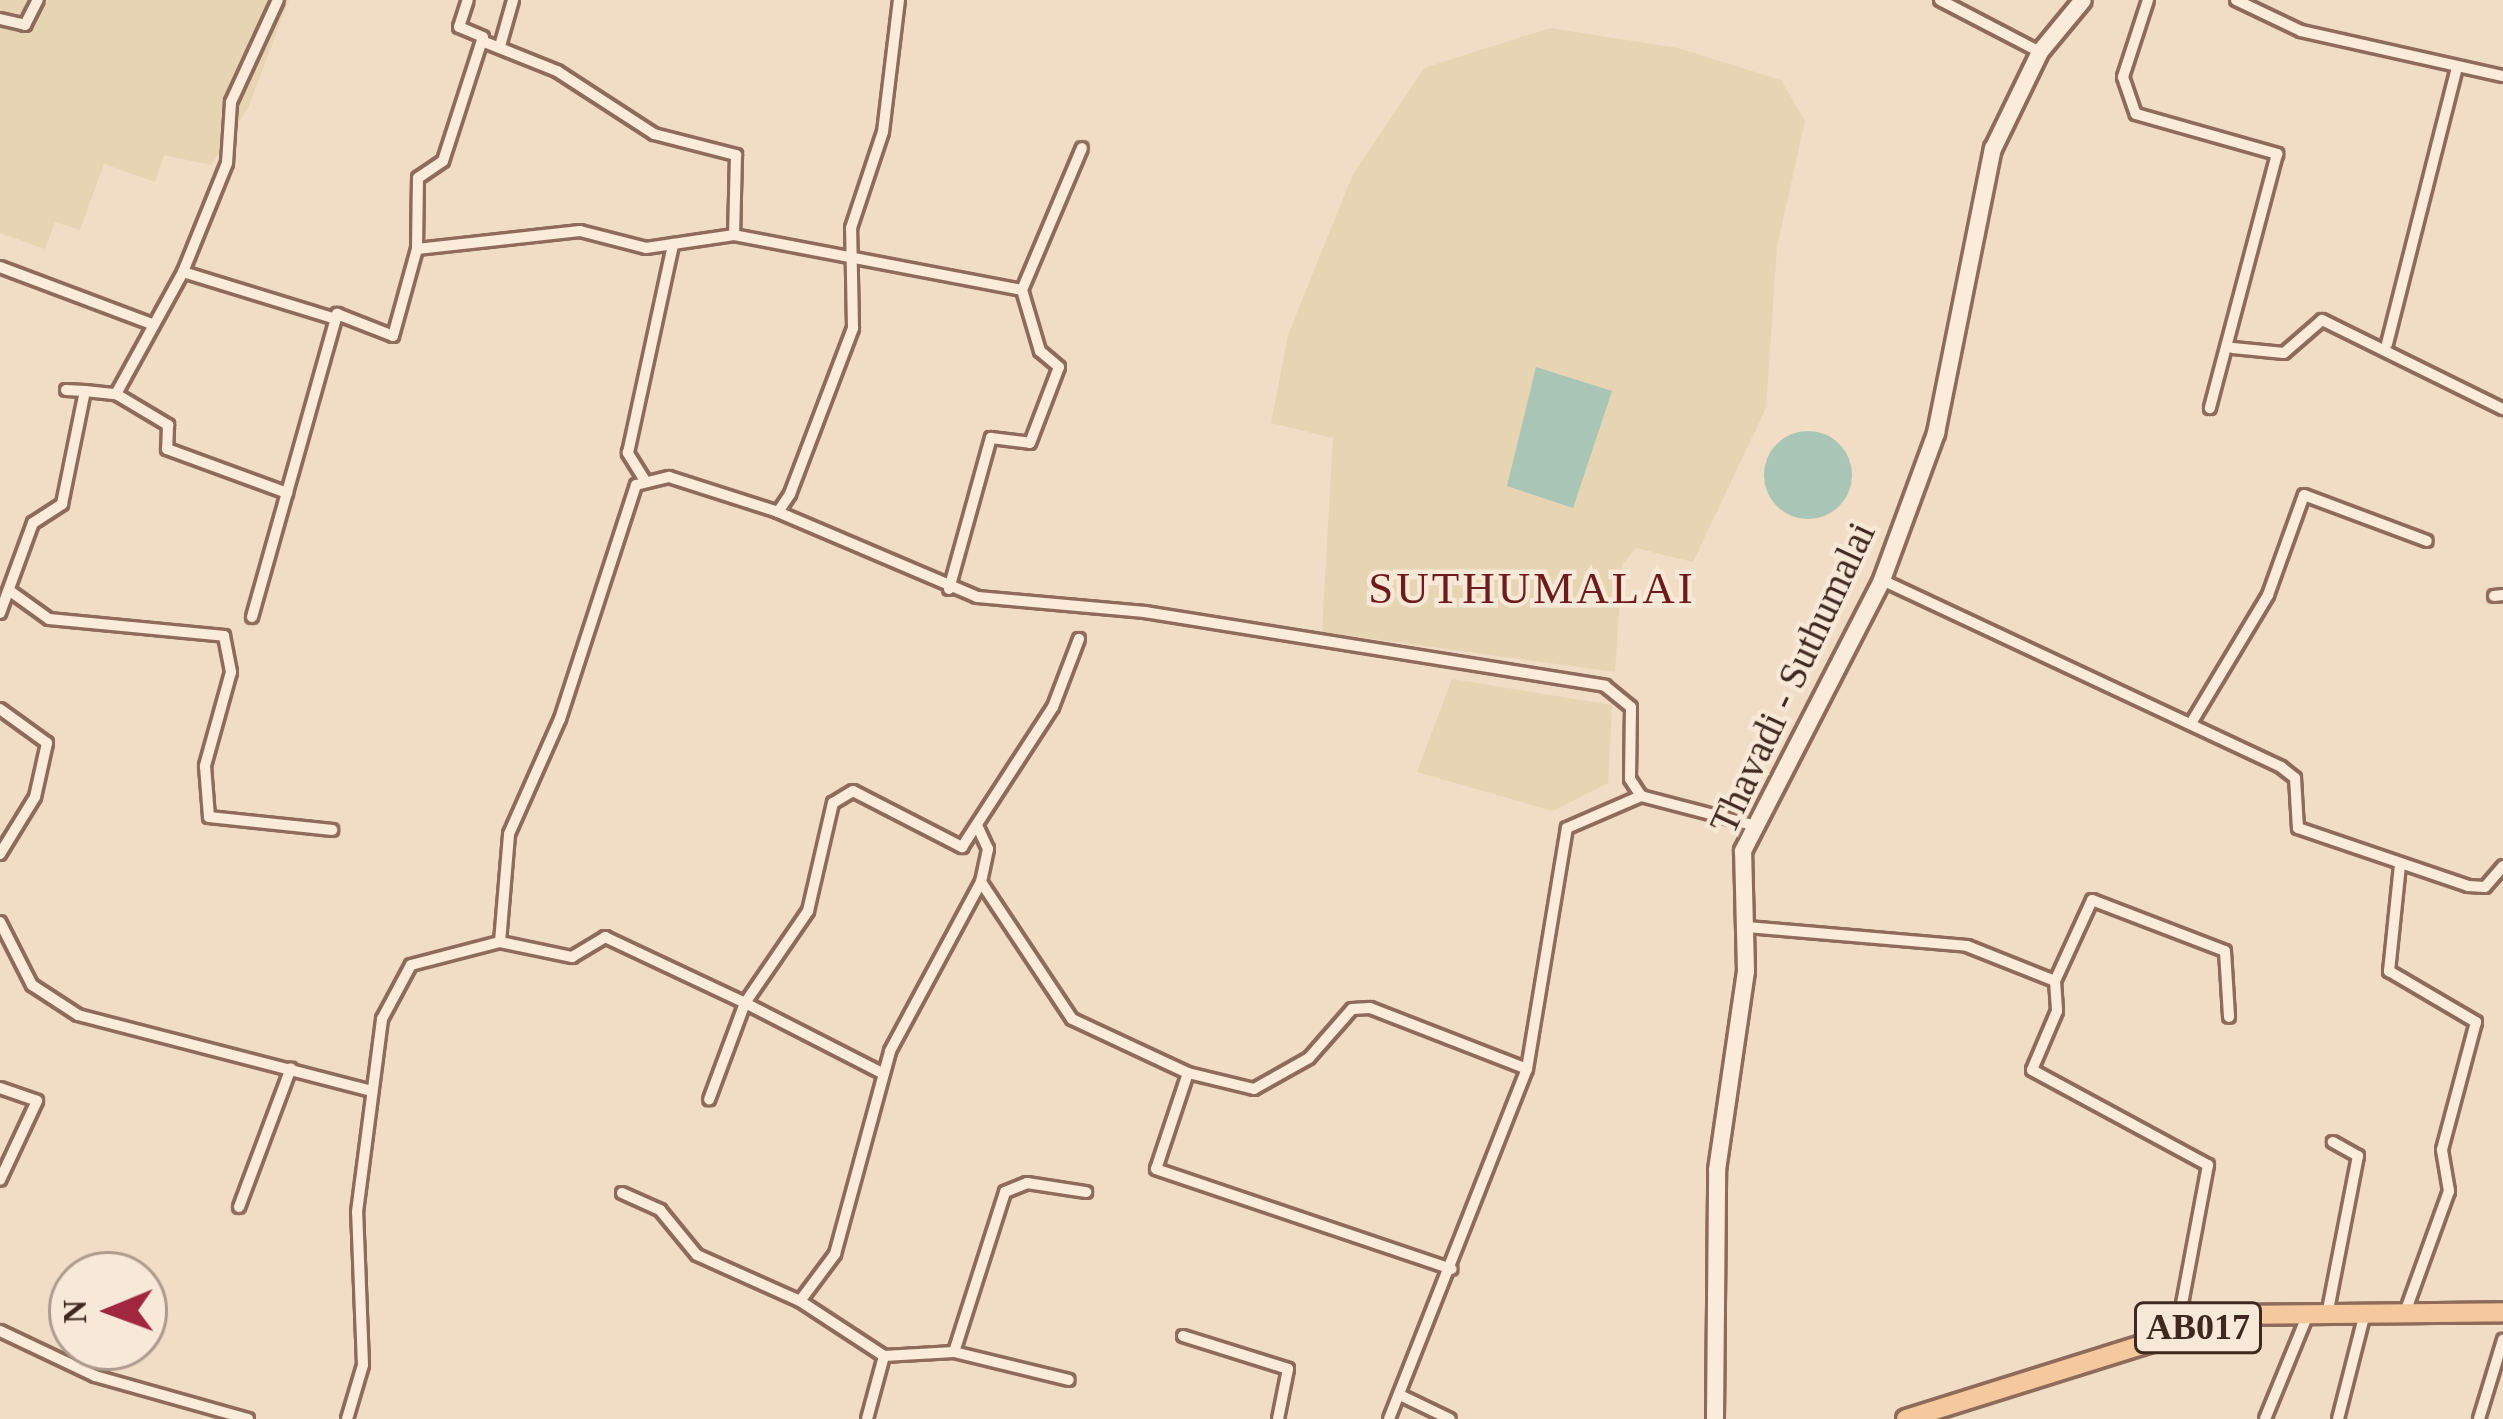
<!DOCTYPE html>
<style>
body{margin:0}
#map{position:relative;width:2503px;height:1419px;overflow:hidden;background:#f1dcc6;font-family:Georgia,serif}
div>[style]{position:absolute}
.farmland>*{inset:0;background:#e7d4b3}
.water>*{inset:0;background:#a8c5b6}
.round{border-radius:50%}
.roads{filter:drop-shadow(3px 0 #8e6b5a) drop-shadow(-3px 0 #8e6b5a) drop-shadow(0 3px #8e6b5a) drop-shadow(0 -3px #8e6b5a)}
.street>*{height:10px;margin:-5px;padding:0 5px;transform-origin:5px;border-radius:5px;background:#fbebdb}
.secondary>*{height:16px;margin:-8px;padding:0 8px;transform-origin:8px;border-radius:8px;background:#fbebdb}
.primary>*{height:18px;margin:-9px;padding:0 9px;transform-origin:9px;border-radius:9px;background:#f6c89d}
span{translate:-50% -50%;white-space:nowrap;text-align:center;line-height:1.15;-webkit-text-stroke:9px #f8e8d7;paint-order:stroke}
.shield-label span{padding:3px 9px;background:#f8e8d7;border:3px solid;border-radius:9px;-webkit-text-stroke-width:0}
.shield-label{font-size:36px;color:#3e281f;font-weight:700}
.street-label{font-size:39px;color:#3e281f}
.quarter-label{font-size:45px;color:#6d1c1b;letter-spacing:3px}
.north{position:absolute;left:48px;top:1251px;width:120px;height:120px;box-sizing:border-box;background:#f8e8d7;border:3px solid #ae9b8d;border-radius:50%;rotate:269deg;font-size:33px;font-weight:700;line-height:48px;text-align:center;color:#3e281f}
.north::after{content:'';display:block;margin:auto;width:42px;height:54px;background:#a12640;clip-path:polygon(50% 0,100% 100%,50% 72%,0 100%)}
</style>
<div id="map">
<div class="farmland">
<div style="clip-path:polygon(0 0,289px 0,248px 108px,211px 165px,164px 155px,155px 182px,104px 164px,80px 230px,55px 222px,45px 249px,0 233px)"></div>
<div style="clip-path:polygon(1550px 28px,1678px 48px,1781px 80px,1805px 121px,1777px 247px,1766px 408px,1693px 562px,1636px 548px,1622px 565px,1615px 672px,1322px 632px,1333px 438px,1271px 423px,1288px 335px,1353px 174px,1424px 68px)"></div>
<div style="clip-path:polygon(1452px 679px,1612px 705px,1608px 783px,1553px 811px,1417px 772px)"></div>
</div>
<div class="water">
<div style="clip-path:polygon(1536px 367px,1612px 391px,1573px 508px,1507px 486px)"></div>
<div class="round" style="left:1764px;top:431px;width:88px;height:88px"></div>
</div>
<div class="roads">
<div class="street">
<div style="left:1940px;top:0;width:113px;rotate:27.5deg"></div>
<div style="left:2148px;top:0;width:81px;rotate:108deg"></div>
<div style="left:2123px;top:77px;width:39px;rotate:71deg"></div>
<div style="left:2136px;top:114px;width:147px;rotate:15.8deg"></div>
<div style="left:2277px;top:154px;width:263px;rotate:104.8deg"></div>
<div style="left:2236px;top:0;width:72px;rotate:25.5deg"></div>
<div style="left:2301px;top:31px;width:207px;rotate:12.6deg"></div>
<div style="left:0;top:19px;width:26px;rotate:13deg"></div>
<div style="left:25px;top:25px;width:28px;rotate:-63deg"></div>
<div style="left:482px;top:41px;width:81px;rotate:21.8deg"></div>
<div style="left:557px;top:71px;width:116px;rotate:33deg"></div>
<div style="left:654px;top:134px;width:85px;rotate:14.4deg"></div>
<div style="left:736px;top:155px;width:80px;rotate:91.4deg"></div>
<div style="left:500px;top:46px;width:48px;rotate:-74.2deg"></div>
<div style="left:417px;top:249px;width:164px;rotate:-6.3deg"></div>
<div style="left:580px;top:231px;width:68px;rotate:14.4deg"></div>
<div style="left:646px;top:248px;width:89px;rotate:-8.4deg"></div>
<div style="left:734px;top:235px;width:293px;rotate:10.8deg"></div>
<div style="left:0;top:267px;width:162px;rotate:20.6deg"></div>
<div style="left:183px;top:272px;width:160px;rotate:17.1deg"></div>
<div style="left:2387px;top:344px;width:285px;rotate:-75.8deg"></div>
<div style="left:2233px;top:348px;width:51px;rotate:5.6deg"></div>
<div style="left:2284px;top:353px;width:50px;rotate:-41deg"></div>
<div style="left:2322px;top:320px;width:202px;rotate:26.2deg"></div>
<div style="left:66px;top:390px;width:19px;rotate:3deg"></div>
<div style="left:116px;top:394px;width:61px;rotate:30.8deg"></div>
<div style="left:168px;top:425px;width:24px;rotate:92deg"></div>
<div style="left:167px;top:449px;width:128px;rotate:20.1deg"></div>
<div style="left:644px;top:479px;width:31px;rotate:-122deg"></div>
<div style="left:628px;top:453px;width:214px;rotate:-77.8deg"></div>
<div style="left:778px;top:512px;width:216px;rotate:23.1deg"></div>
<div style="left:977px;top:597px;width:169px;rotate:5.1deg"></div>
<div style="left:1145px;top:612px;width:466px;rotate:9.1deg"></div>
<div style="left:1605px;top:686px;width:33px;rotate:39deg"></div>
<div style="left:1631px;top:707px;width:72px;rotate:90.8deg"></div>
<div style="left:1630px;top:779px;width:20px;rotate:57deg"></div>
<div style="left:1641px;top:796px;width:115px;rotate:14.6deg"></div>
<div style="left:1882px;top:580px;width:441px;rotate:25.1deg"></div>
<div style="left:2281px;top:767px;width:18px;rotate:38deg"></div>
<div style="left:2295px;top:778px;width:50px;rotate:86.6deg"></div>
<div style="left:2298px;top:828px;width:180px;rotate:18.8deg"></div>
<div style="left:2468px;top:886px;width:17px;rotate:3deg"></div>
<div style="left:2485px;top:887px;width:28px;rotate:-49deg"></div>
<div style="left:949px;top:589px;width:157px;rotate:-74.5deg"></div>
<div style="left:991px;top:438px;width:39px;rotate:7deg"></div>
<div style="left:1030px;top:443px;width:81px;rotate:-69.1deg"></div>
<div style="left:1059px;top:367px;width:25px;rotate:-140deg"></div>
<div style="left:1040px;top:351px;width:64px;rotate:-106.4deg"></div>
<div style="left:1022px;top:290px;width:154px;rotate:-67.1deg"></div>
<div style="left:10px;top:591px;width:48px;rotate:35.7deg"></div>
<div style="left:49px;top:619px;width:176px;rotate:5.5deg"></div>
<div style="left:224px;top:636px;width:37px;rotate:79deg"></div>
<div style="left:231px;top:672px;width:98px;rotate:105.5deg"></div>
<div style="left:205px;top:766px;width:51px;rotate:85.5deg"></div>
<div style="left:209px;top:817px;width:124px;rotate:6deg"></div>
<div style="left:2494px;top:596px;width:9px;rotate:-6deg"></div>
<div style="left:0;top:613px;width:96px;rotate:-69.9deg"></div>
<div style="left:33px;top:523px;width:35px;rotate:-33deg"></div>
<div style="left:62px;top:504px;width:115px;rotate:-78.5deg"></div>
<div style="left:85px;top:391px;width:31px;rotate:6deg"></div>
<div style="left:116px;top:394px;width:139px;rotate:-61.2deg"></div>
<div style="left:183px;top:272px;width:118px;rotate:-68deg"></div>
<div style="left:227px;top:163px;width:61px;rotate:-86.2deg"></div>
<div style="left:231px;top:102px;width:112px;rotate:-65.3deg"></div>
<div style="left:252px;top:617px;width:315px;rotate:-74.3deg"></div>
<div style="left:337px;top:314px;width:60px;rotate:21.4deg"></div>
<div style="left:393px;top:336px;width:90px;rotate:-74.6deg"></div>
<div style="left:417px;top:249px;width:71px;rotate:-89.2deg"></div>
<div style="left:418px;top:178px;width:30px;rotate:-34deg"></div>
<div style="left:443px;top:161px;width:130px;rotate:-72.1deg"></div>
<div style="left:483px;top:37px;width:26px;rotate:-157deg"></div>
<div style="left:459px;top:27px;width:28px;rotate:-72deg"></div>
<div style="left:0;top:709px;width:58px;rotate:35.9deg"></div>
<div style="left:47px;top:743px;width:55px;rotate:102.5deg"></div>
<div style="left:35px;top:797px;width:67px;rotate:121.6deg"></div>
<div style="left:2193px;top:720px;width:146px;rotate:-59deg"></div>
<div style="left:2268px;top:595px;width:106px;rotate:-70.2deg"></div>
<div style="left:2304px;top:495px;width:131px;rotate:20.5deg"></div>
<div style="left:2400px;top:865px;width:107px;rotate:95.9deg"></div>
<div style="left:2389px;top:971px;width:101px;rotate:30.4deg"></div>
<div style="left:2476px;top:1022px;width:132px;rotate:104.9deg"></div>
<div style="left:2442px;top:1150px;width:42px;rotate:80.3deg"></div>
<div style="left:2449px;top:1191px;width:127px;rotate:109.9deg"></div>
<div style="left:981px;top:882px;width:164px;rotate:56.4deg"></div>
<div style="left:1072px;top:1019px;width:128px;rotate:25deg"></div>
<div style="left:1188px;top:1073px;width:101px;rotate:108.4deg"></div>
<div style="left:1156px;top:1169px;width:312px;rotate:18.7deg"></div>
<div style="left:0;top:922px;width:71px;rotate:63.1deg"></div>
<div style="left:32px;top:985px;width:55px;rotate:33.1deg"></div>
<div style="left:78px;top:1015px;width:300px;rotate:14.5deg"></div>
<div style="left:1747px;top:927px;width:221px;rotate:4.9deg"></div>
<div style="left:1967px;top:946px;width:95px;rotate:21.7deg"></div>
<div style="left:2055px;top:981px;width:30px;rotate:86deg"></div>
<div style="left:2057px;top:1011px;width:64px;rotate:113deg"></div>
<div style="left:2032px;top:1070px;width:200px;rotate:28.4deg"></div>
<div style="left:2208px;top:1165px;width:174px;rotate:100.6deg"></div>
<div style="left:500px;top:942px;width:74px;rotate:11.8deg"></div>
<div style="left:572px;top:957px;width:39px;rotate:-31deg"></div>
<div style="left:605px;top:937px;width:155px;rotate:25.2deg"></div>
<div style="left:745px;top:1003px;width:103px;rotate:110.4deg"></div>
<div style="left:2055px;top:981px;width:89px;rotate:-65.4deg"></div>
<div style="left:2092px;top:900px;width:142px;rotate:21deg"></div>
<div style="left:2225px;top:951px;width:66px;rotate:86.5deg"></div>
<div style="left:882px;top:1073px;width:154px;rotate:-152.9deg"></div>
<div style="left:745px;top:1003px;width:112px;rotate:-55.6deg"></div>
<div style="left:808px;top:911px;width:111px;rotate:-77deg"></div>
<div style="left:833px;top:803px;width:23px;rotate:-31deg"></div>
<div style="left:853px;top:791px;width:123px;rotate:27.2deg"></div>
<div style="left:962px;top:847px;width:167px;rotate:-57deg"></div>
<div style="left:1053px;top:707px;width:73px;rotate:-69.1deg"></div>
<div style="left:1188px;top:1073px;width:68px;rotate:13.6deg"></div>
<div style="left:1254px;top:1089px;width:63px;rotate:-29.4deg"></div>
<div style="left:1309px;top:1058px;width:65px;rotate:-48.7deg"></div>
<div style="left:1352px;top:1009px;width:18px;rotate:-3deg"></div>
<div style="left:1370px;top:1008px;width:168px;rotate:21.2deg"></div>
<div style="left:0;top:1088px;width:39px;rotate:19deg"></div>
<div style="left:37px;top:1101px;width:87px;rotate:115.1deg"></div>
<div style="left:622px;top:1193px;width:42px;rotate:24.1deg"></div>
<div style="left:660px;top:1210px;width:58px;rotate:50.6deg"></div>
<div style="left:697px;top:1255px;width:113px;rotate:24.1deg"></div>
<div style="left:800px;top:1301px;width:100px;rotate:33.2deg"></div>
<div style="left:239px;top:1207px;width:148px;rotate:-69.5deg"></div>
<div style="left:800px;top:1301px;width:59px;rotate:-53.3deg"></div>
<div style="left:835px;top:1254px;width:210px;rotate:-74.8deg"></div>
<div style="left:890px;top:1051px;width:192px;rotate:-61.7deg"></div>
<div style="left:981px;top:882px;width:34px;rotate:-78deg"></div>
<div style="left:988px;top:849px;width:26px;rotate:-115deg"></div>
<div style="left:2328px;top:1310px;width:157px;rotate:-79deg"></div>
<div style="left:2358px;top:1156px;width:29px;rotate:-151deg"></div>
<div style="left:0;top:1331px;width:105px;rotate:25.3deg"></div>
<div style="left:95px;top:1376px;width:159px;rotate:15.7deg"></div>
<div style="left:1183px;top:1336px;width:110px;rotate:17.4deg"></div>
<div style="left:1288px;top:1369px;width:51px;rotate:101.3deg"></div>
<div style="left:954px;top:1352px;width:118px;rotate:13.7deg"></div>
<div style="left:1402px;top:1396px;width:53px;rotate:25.6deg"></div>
<div style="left:347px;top:1419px;width:56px;rotate:-73.5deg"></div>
<div style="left:363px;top:1365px;width:153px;rotate:-92.2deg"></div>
<div style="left:357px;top:1212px;width:195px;rotate:-82.6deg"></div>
<div style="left:382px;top:1019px;width:61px;rotate:-61.8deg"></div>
<div style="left:411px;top:965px;width:92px;rotate:-14.5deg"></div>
<div style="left:500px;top:942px;width:108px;rotate:-85.2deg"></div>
<div style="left:509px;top:834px;width:126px;rotate:-66.1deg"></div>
<div style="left:560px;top:719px;width:246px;rotate:-72deg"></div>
<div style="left:636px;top:485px;width:34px;rotate:-14deg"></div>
<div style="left:669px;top:477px;width:114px;rotate:17.8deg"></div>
<div style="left:778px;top:512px;width:22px;rotate:-56deg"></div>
<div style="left:790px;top:494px;width:178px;rotate:-69.2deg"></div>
<div style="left:853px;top:328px;width:100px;rotate:-91.1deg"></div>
<div style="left:851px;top:228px;width:101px;rotate:-71.6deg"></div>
<div style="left:883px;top:132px;width:133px;rotate:-83.1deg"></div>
<div style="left:867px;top:1419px;width:65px;rotate:-74.9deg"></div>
<div style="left:884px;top:1356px;width:70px;rotate:-3.3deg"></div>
<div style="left:954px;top:1352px;width:168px;rotate:-72.3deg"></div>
<div style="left:1005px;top:1192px;width:24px;rotate:-22deg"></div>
<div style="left:1027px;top:1183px;width:60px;rotate:8.7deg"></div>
<div style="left:1389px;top:1419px;width:376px;rotate:-68.5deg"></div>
<div style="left:1527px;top:1069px;width:244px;rotate:-80.6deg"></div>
<div style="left:1567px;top:828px;width:81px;rotate:-23.4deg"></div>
<div style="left:2265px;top:1419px;width:113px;rotate:-67.7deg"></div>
<div style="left:2338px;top:1419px;width:109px;rotate:-75.7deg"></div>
<div style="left:2479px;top:1419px;width:83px;rotate:-73.1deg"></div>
</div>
<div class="secondary">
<div style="left:1715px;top:1419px;width:249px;rotate:-89.5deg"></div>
<div style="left:1717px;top:1170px;width:201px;rotate:-81.7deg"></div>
<div style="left:1746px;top:971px;width:120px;rotate:-91.4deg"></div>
<div style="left:1743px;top:851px;width:305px;rotate:-62.8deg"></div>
<div style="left:1882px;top:580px;width:157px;rotate:-69.8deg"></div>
<div style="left:1936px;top:433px;width:290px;rotate:-78.7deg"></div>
<div style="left:1993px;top:149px;width:108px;rotate:-64.1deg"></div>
<div style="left:2040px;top:52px;width:67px;rotate:-50.4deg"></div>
</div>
<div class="primary">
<div style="left:1906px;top:1419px;width:348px;rotate:-17.4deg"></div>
<div style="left:2238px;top:1315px;width:265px;rotate:-0.6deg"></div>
</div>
</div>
<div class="shield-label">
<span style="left:2198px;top:1328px">AB017</span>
</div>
<div class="street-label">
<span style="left:1793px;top:678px;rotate:-65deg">Thavadi - Suthumalai</span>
</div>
<div class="quarter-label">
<span style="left:1532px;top:589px">SUTHUMALAI</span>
</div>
<div class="north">N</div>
</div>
